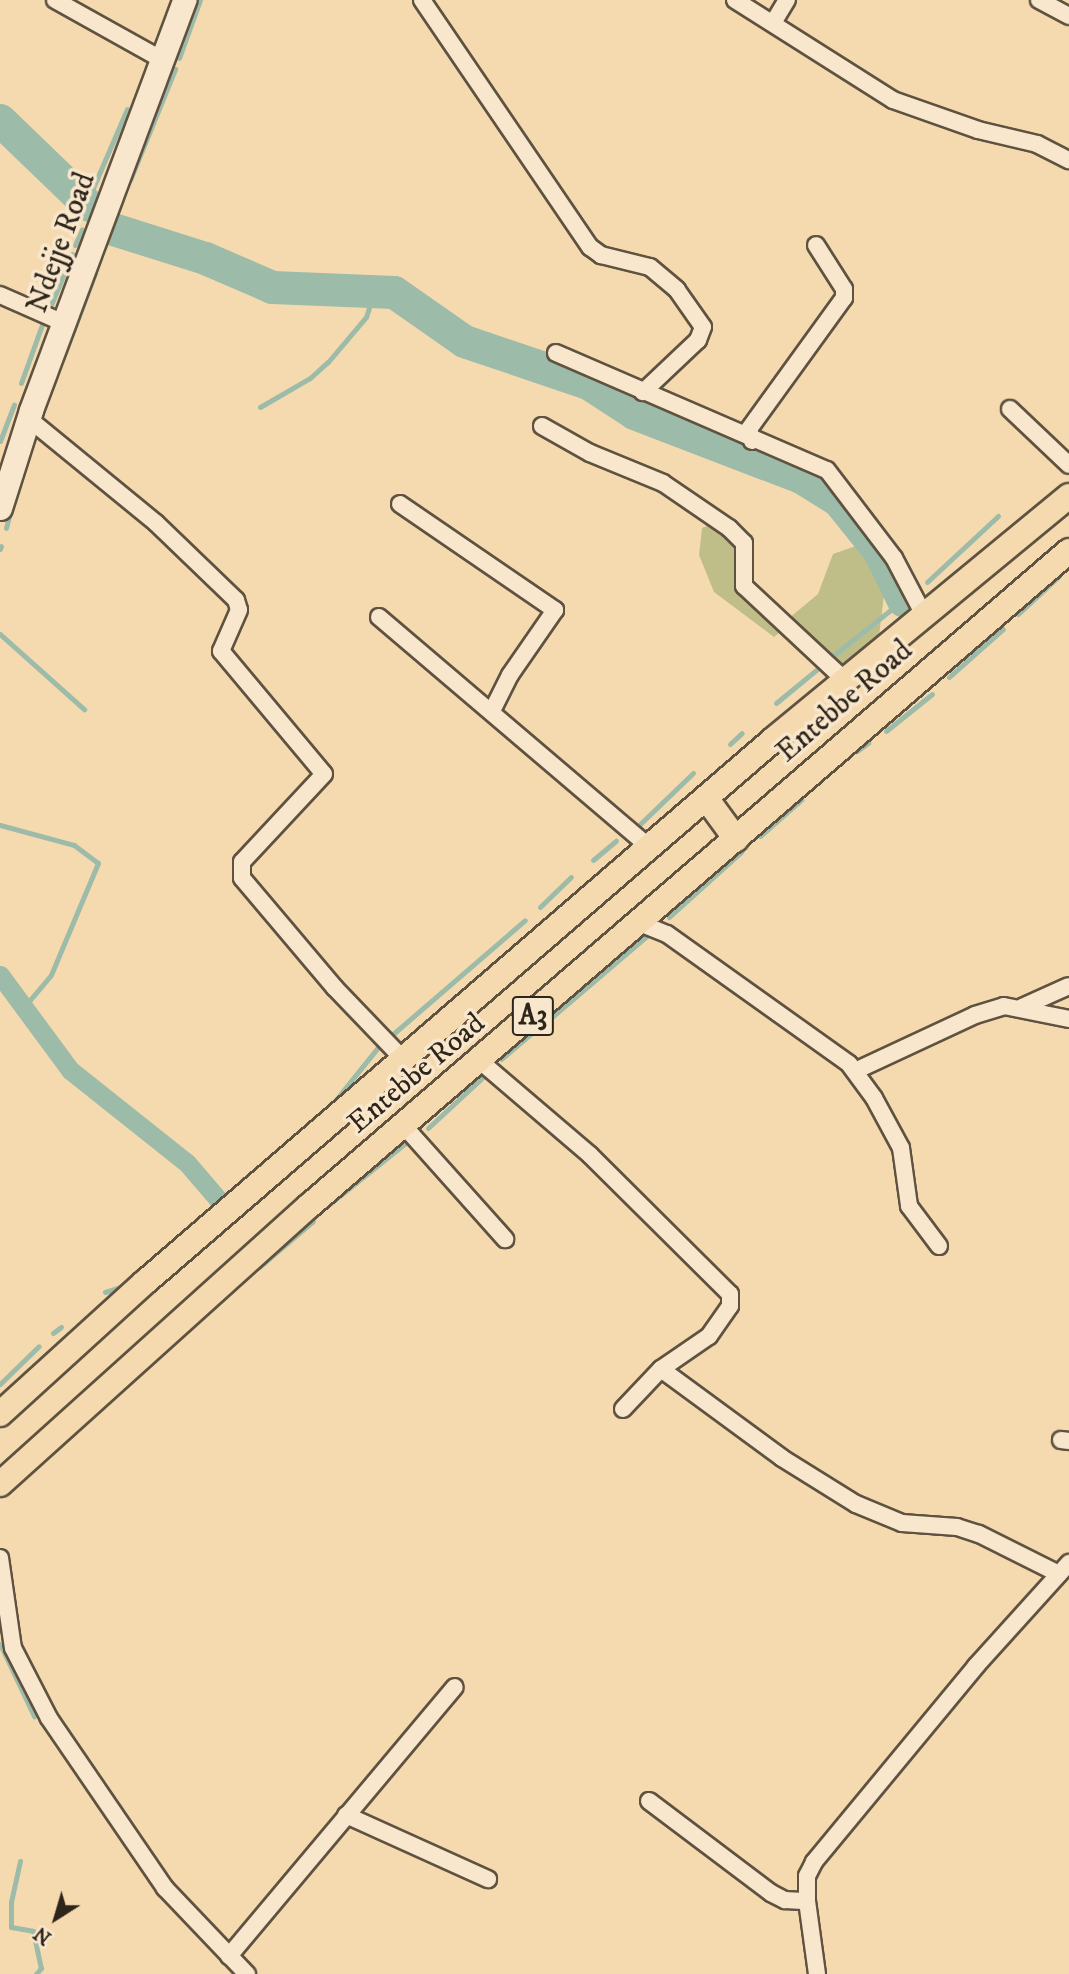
<!DOCTYPE html>
<style>
body{margin:0}
#map{position:relative;width:1069px;height:1974px;overflow:hidden;background:#f5dab0;font-family:"IM FELL DW Pica",serif}
div>[style]{position:absolute}
.green>*{inset:0;background:#c0be88}
.stream>*{height:5px;margin:-2.5px;padding:0 2.5px;transform-origin:2.5px;border-radius:2.5px;background:#9cbba9}
.canal>*{height:19px;margin:-9.5px;padding:0 9.5px;transform-origin:9.5px;border-radius:9.5px;background:#9cbba9}
.river>*{height:33px;margin:-16.5px;padding:0 16.5px;transform-origin:16.5px;border-radius:16.5px;background:#9cbba9}
.roads{filter:drop-shadow(2px 0 #5f5240) drop-shadow(-2px 0 #5f5240) drop-shadow(0 2px #5f5240) drop-shadow(0 -2px #5f5240)}
.street>*{height:16px;margin:-8px;padding:0 8px;transform-origin:8px;border-radius:8px;background:#f8e7cc}
.secondary>*{height:23px;margin:-11.5px;padding:0 11.5px;transform-origin:11.5px;border-radius:11.5px;background:#f8e7cc}
.primary>*{height:24px;margin:-12px;padding:0 12px;transform-origin:12px;border-radius:12px;background:#f5dab0}
span{translate:-50% -50%;white-space:nowrap;text-align:center;line-height:1.15;-webkit-text-stroke:7px #f8e7cc;paint-order:stroke}
.shield-label span{padding:2px 5px;background:#f8e7cc;border:2px solid;border-radius:5px;-webkit-text-stroke-width:0}
.shield-label{font-size:28px;color:#2d241a;font-weight:700}
.street-label{font-size:30px;color:#2d241a}
.north{position:absolute;left:21px;top:1883px;width:70px;height:70px;-webkit-text-stroke:5px #f8e7cc;paint-order:stroke;rotate:217deg;font-size:19px;font-weight:700;line-height:28px;text-align:center;color:#2d241a}
.north::after{content:'';display:block;margin:auto;width:24px;height:32px;background:#2d241a;clip-path:polygon(50% 0,100% 100%,50% 72%,0 100%)}
</style>
<div id="map">
<div class="green">
<div style="clip-path:polygon(714px 523px,739px 548px,739px 584px,772px 621px,779px 633px,774px 637px,714px 592px,699px 555px,702px 528px)"></div>
<div style="clip-path:polygon(864px 543px,879px 557px,885px 587px,878px 644px,835px 677px,788px 619px,818px 594px,833px 554px)"></div>
</div>
<div class="stream">
<div style="left:179px;top:58px;width:62px;rotate:-70.1deg"></div>
<div style="left:130px;top:180px;width:120px;rotate:-67.9deg"></div>
<div style="left:93px;top:188px;width:86px;rotate:-66.7deg"></div>
<div style="left:106px;top:242px;width:15px;rotate:-62deg"></div>
<div style="left:75px;top:245px;width:17px;rotate:-66deg"></div>
<div style="left:51px;top:305px;width:55px;rotate:-67.6deg"></div>
<div style="left:62px;top:360px;width:93px;rotate:-69.2deg"></div>
<div style="left:21px;top:383px;width:65px;rotate:-70.2deg"></div>
<div style="left:260px;top:407px;width:58px;rotate:-30.1deg"></div>
<div style="left:310px;top:378px;width:24px;rotate:-42deg"></div>
<div style="left:328px;top:362px;width:59px;rotate:-49.8deg"></div>
<div style="left:366px;top:317px;width:28px;rotate:-72deg"></div>
<div style="left:0;top:441px;width:39px;rotate:-69deg"></div>
<div style="left:6px;top:528px;width:21px;rotate:-76deg"></div>
<div style="left:0;top:549px;width:3px;rotate:-72deg"></div>
<div style="left:927px;top:582px;width:97px;rotate:-42.9deg"></div>
<div style="left:1018px;top:614px;width:56px;rotate:-42.8deg"></div>
<div style="left:0;top:634px;width:113px;rotate:41.8deg"></div>
<div style="left:834px;top:655px;width:88px;rotate:-38.6deg"></div>
<div style="left:949px;top:677px;width:72px;rotate:-41.6deg"></div>
<div style="left:776px;top:703px;width:58px;rotate:-39.4deg"></div>
<div style="left:886px;top:731px;width:59px;rotate:-38.8deg"></div>
<div style="left:730px;top:744px;width:16px;rotate:-43deg"></div>
<div style="left:857px;top:751px;width:14px;rotate:-36deg"></div>
<div style="left:0;top:825px;width:77px;rotate:15.1deg"></div>
<div style="left:74px;top:845px;width:30px;rotate:37deg"></div>
<div style="left:98px;top:863px;width:121px;rotate:112.8deg"></div>
<div style="left:51px;top:975px;width:42px;rotate:130.2deg"></div>
<div style="left:639px;top:825px;width:75px;rotate:-43.9deg"></div>
<div style="left:760px;top:836px;width:55px;rotate:-41.3deg"></div>
<div style="left:593px;top:860px;width:30px;rotate:-40deg"></div>
<div style="left:540px;top:907px;width:43px;rotate:-44.1deg"></div>
<div style="left:669px;top:917px;width:98px;rotate:-42.1deg"></div>
<div style="left:546px;top:1022px;width:135px;rotate:-40.5deg"></div>
<div style="left:393px;top:1034px;width:174px;rotate:-40.8deg"></div>
<div style="left:501px;top:1059px;width:39px;rotate:-40deg"></div>
<div style="left:334px;top:1102px;width:72px;rotate:-51.2deg"></div>
<div style="left:428px;top:1128px;width:78px;rotate:-42.9deg"></div>
<div style="left:327px;top:1206px;width:105px;rotate:-38.8deg"></div>
<div style="left:259px;top:1267px;width:71px;rotate:-40.4deg"></div>
<div style="left:105px;top:1292px;width:20px;rotate:-18deg"></div>
<div style="left:53px;top:1333px;width:10px;rotate:-37deg"></div>
<div style="left:0;top:1384px;width:54px;rotate:-44.3deg"></div>
<div style="left:0;top:1644px;width:80px;rotate:64.7deg"></div>
<div style="left:20px;top:1861px;width:42px;rotate:102.4deg"></div>
<div style="left:11px;top:1902px;width:25px;rotate:90deg"></div>
<div style="left:11px;top:1927px;width:22px;rotate:10deg"></div>
<div style="left:33px;top:1931px;width:38px;rotate:78deg"></div>
<div style="left:41px;top:1968px;width:8px;rotate:130deg"></div>
</div>
<div class="canal">
<div style="left:0;top:975px;width:118px;rotate:53.6deg"></div>
<div style="left:70px;top:1070px;width:149px;rotate:38.5deg"></div>
<div style="left:187px;top:1163px;width:55px;rotate:49.4deg"></div>
</div>
<div class="river">
<div style="left:0;top:120px;width:122px;rotate:44deg"></div>
<div style="left:113px;top:229px;width:96px;rotate:17.5deg"></div>
<div style="left:205px;top:258px;width:73px;rotate:23.4deg"></div>
<div style="left:272px;top:287px;width:122px;rotate:2.3deg"></div>
<div style="left:394px;top:292px;width:85px;rotate:35deg"></div>
<div style="left:464px;top:341px;width:131px;rotate:18.7deg"></div>
<div style="left:588px;top:383px;width:55px;rotate:33.1deg"></div>
<div style="left:634px;top:413px;width:179px;rotate:21deg"></div>
<div style="left:801px;top:477px;width:44px;rotate:31.9deg"></div>
<div style="left:838px;top:500px;width:65px;rotate:51.2deg"></div>
<div style="left:879px;top:551px;width:55px;rotate:63.9deg"></div>
</div>
<div class="roads">
<div class="street">
<div style="left:55px;top:0;width:124px;rotate:29.1deg"></div>
<div style="left:422px;top:0;width:299px;rotate:55.8deg"></div>
<div style="left:590px;top:247px;width:14px;rotate:36deg"></div>
<div style="left:601px;top:255px;width:50px;rotate:13.8deg"></div>
<div style="left:650px;top:267px;width:35px;rotate:40deg"></div>
<div style="left:677px;top:290px;width:45px;rotate:54.9deg"></div>
<div style="left:703px;top:327px;width:14px;rotate:111deg"></div>
<div style="left:698px;top:340px;width:76px;rotate:136.6deg"></div>
<div style="left:735px;top:0;width:187px;rotate:32.3deg"></div>
<div style="left:893px;top:100px;width:90px;rotate:19.4deg"></div>
<div style="left:978px;top:130px;width:61px;rotate:13.3deg"></div>
<div style="left:1037px;top:144px;width:36px;rotate:27deg"></div>
<div style="left:1039px;top:0;width:34px;rotate:28deg"></div>
<div style="left:773px;top:23px;width:27px;rotate:-59deg"></div>
<div style="left:0;top:295px;width:72px;rotate:23.7deg"></div>
<div style="left:556px;top:353px;width:295px;rotate:23.4deg"></div>
<div style="left:827px;top:470px;width:111px;rotate:52.7deg"></div>
<div style="left:894px;top:558px;width:67px;rotate:62.3deg"></div>
<div style="left:1010px;top:409px;width:81px;rotate:43.5deg"></div>
<div style="left:29px;top:419px;width:164px;rotate:39.3deg"></div>
<div style="left:156px;top:523px;width:111px;rotate:43.9deg"></div>
<div style="left:236px;top:600px;width:10px;rotate:73deg"></div>
<div style="left:239px;top:610px;width:45px;rotate:113.7deg"></div>
<div style="left:221px;top:651px;width:160px;rotate:50.1deg"></div>
<div style="left:324px;top:774px;width:120px;rotate:133deg"></div>
<div style="left:242px;top:862px;width:16px;rotate:90deg"></div>
<div style="left:242px;top:878px;width:144px;rotate:49.8deg"></div>
<div style="left:335px;top:988px;width:98px;rotate:46.2deg"></div>
<div style="left:542px;top:426px;width:55px;rotate:29.4deg"></div>
<div style="left:590px;top:453px;width:79px;rotate:22.3deg"></div>
<div style="left:663px;top:483px;width:80px;rotate:34.3deg"></div>
<div style="left:729px;top:528px;width:21px;rotate:45deg"></div>
<div style="left:744px;top:543px;width:43px;rotate:90deg"></div>
<div style="left:744px;top:586px;width:139px;rotate:43deg"></div>
<div style="left:752px;top:441px;width:12px;rotate:-104deg"></div>
<div style="left:749px;top:429px;width:162px;rotate:-54.1deg"></div>
<div style="left:844px;top:298px;width:9px;rotate:-90deg"></div>
<div style="left:844px;top:289px;width:52px;rotate:-122.5deg"></div>
<div style="left:400px;top:504px;width:188px;rotate:34.4deg"></div>
<div style="left:555px;top:610px;width:79px;rotate:124.7deg"></div>
<div style="left:510px;top:675px;width:40px;rotate:116.6deg"></div>
<div style="left:379px;top:617px;width:356px;rotate:40.4deg"></div>
<div style="left:642px;top:924px;width:27px;rotate:22deg"></div>
<div style="left:667px;top:934px;width:224px;rotate:35.5deg"></div>
<div style="left:849px;top:1064px;width:42px;rotate:53.7deg"></div>
<div style="left:874px;top:1098px;width:57px;rotate:61.6deg"></div>
<div style="left:901px;top:1148px;width:59px;rotate:82.1deg"></div>
<div style="left:909px;top:1206px;width:50px;rotate:53.1deg"></div>
<div style="left:1022px;top:1007px;width:51px;rotate:-24.1deg"></div>
<div style="left:480px;top:1061px;width:145px;rotate:40.5deg"></div>
<div style="left:590px;top:1155px;width:197px;rotate:44.8deg"></div>
<div style="left:730px;top:1294px;width:12px;rotate:90deg"></div>
<div style="left:730px;top:1306px;width:37px;rotate:125deg"></div>
<div style="left:709px;top:1336px;width:58px;rotate:145.5deg"></div>
<div style="left:855px;top:1071px;width:132px;rotate:-25deg"></div>
<div style="left:975px;top:1015px;width:30px;rotate:-17deg"></div>
<div style="left:1004px;top:1006px;width:66px;rotate:11.3deg"></div>
<div style="left:404px;top:1126px;width:152px;rotate:48.2deg"></div>
<div style="left:623px;top:1409px;width:55px;rotate:-46.5deg"></div>
<div style="left:661px;top:1369px;width:150px;rotate:36.3deg"></div>
<div style="left:782px;top:1458px;width:87px;rotate:31.9deg"></div>
<div style="left:856px;top:1504px;width:50px;rotate:22.4deg"></div>
<div style="left:902px;top:1523px;width:55px;rotate:4.2deg"></div>
<div style="left:957px;top:1527px;width:23px;rotate:18deg"></div>
<div style="left:979px;top:1534px;width:89px;rotate:26.6deg"></div>
<div style="left:1061px;top:1440px;width:8px;rotate:7deg"></div>
<div style="left:0;top:1558px;width:91px;rotate:81.8deg"></div>
<div style="left:13px;top:1648px;width:79px;rotate:62.8deg"></div>
<div style="left:49px;top:1718px;width:206px;rotate:55.7deg"></div>
<div style="left:165px;top:1888px;width:119px;rotate:46.4deg"></div>
<div style="left:649px;top:1801px;width:153px;rotate:37deg"></div>
<div style="left:771px;top:1893px;width:16px;rotate:27deg"></div>
<div style="left:785px;top:1900px;width:22px;rotate:3deg"></div>
<div style="left:346px;top:1815px;width:156px;rotate:24.3deg"></div>
<div style="left:229px;top:1956px;width:351px;rotate:-50deg"></div>
<div style="left:817px;top:1974px;width:74px;rotate:-97.8deg"></div>
<div style="left:807px;top:1901px;width:25px;rotate:-90deg"></div>
<div style="left:807px;top:1876px;width:16px;rotate:-63deg"></div>
<div style="left:814px;top:1862px;width:254px;rotate:-50.4deg"></div>
<div style="left:976px;top:1666px;width:139px;rotate:-47.9deg"></div>
</div>
<div class="secondary">
<div style="left:0;top:508px;width:103px;rotate:-72.4deg"></div>
<div style="left:31px;top:410px;width:438px;rotate:-69.5deg"></div>
</div>
<div class="primary">
<div style="left:706px;top:798px;width:51px;rotate:53.8deg"></div>
<div style="left:0;top:1414px;width:195px;rotate:-42.3deg"></div>
<div style="left:144px;top:1283px;width:832px;rotate:-40.81deg"></div>
<div style="left:774px;top:739px;width:382px;rotate:-39.5deg"></div>
<div style="left:0;top:1484px;width:416px;rotate:-42deg"></div>
<div style="left:309px;top:1206px;width:1003px;rotate:-40.76deg"></div>
</div>
</div>
<div class="shield-label">
<span style="left:533px;top:1016px">A3</span>
</div>
<div class="street-label">
<span style="left:62px;top:243px;rotate:-70deg">Ndejje Road</span>
<span style="left:845px;top:702px;rotate:-41deg">Entebbe Road</span>
<span style="left:417px;top:1074px;rotate:-40deg">Entebbe Road</span>
</div>
<div class="north">N</div>
</div>
